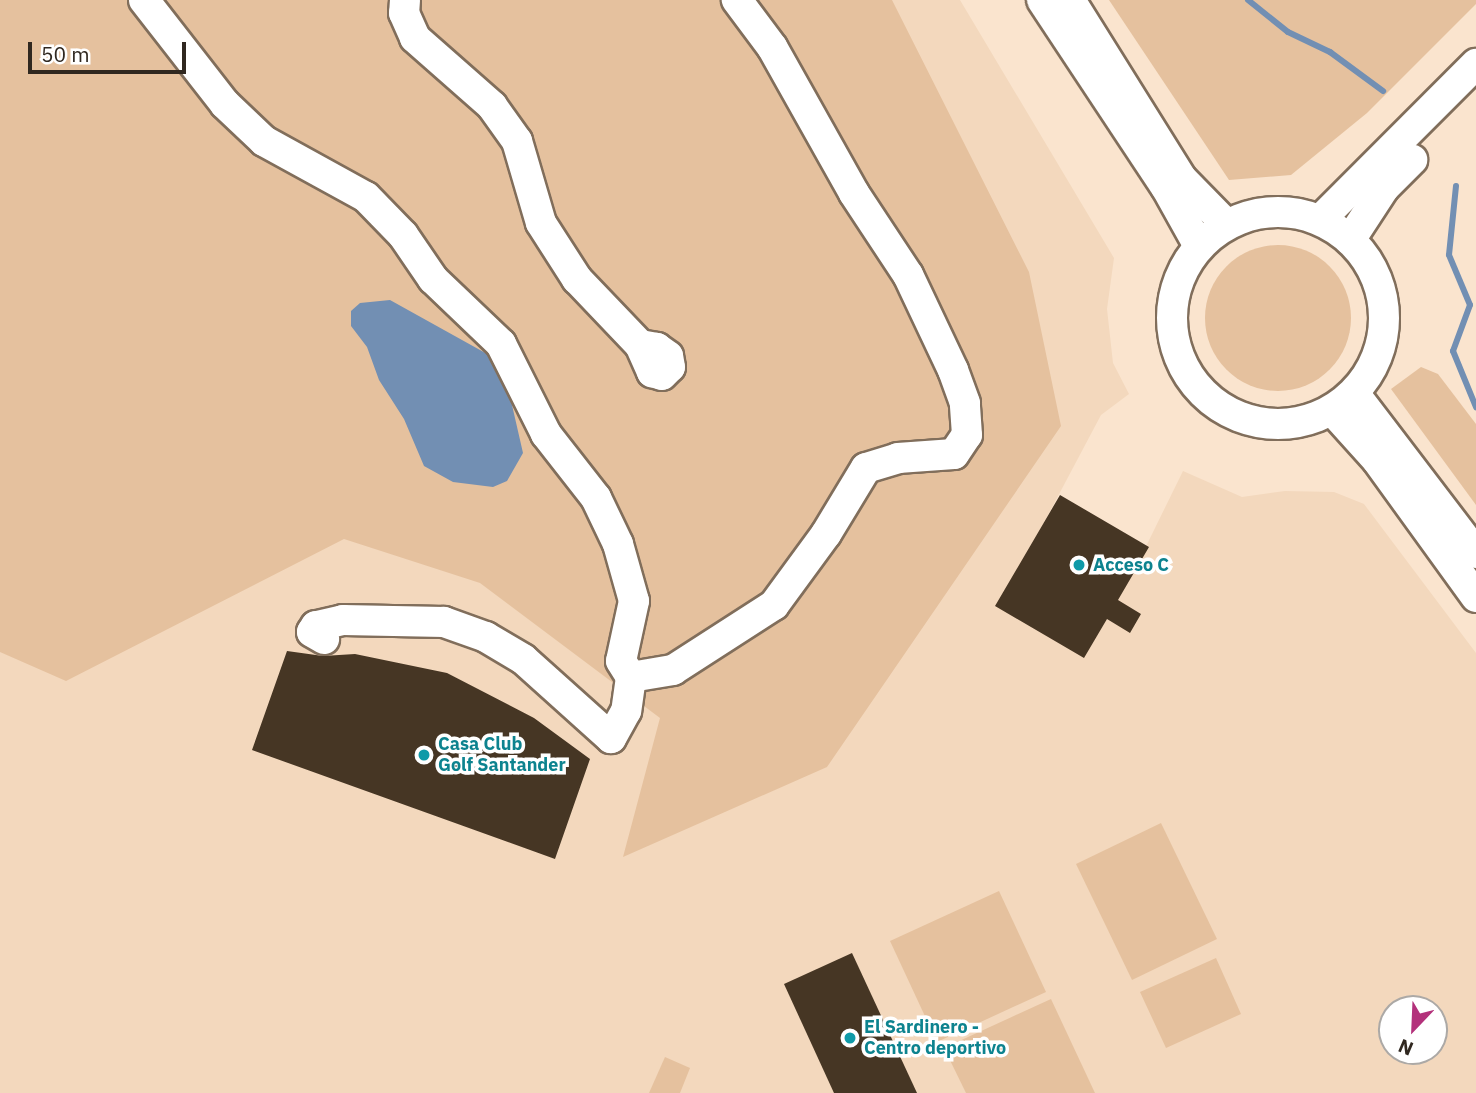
<!DOCTYPE html>
<style>
body{margin:0}
#map{position:relative;width:1476px;height:1093px;overflow:hidden;background:#fae4ce;font-family:"IBM Plex Sans",sans-serif}
div>[style]{position:absolute}
.built>*{inset:0;background:#f3d8bd}
.green>*{inset:0;background:#e5c19e}
.round{border-radius:50%}
.water>*{inset:0;background:#728fb3}
.stream>*{height:6px;margin:-3px;padding:0 3px;transform-origin:3px;border-radius:3px;background:#728fb3}
.building>*{inset:0;background:#463624}
.roads{filter:drop-shadow(2px 0 #816e5b) drop-shadow(-2px 0 #816e5b) drop-shadow(0 2px #816e5b) drop-shadow(0 -2px #816e5b)}
.minor>*{height:30px;margin:-15px;padding:0 15px;transform-origin:15px;border-radius:15px;background:#fff}
.minor>.ring{margin:-15px;padding:0;box-sizing:content-box;background:none;border:30px solid #fff;border-radius:50%}
.dots>*{width:19px;height:19px;translate:-50% -50%;box-sizing:border-box;border:4px solid #fff;border-radius:50%}
span{translate:-50% -50%;white-space:nowrap;text-align:center;line-height:1.15;-webkit-text-stroke:7px #fff;paint-order:stroke}
.culture-label{font-size:18px;color:#0d838f;font-weight:700}
.left{translate:0 -50%;text-align:left}
.north{position:absolute;left:1378px;top:995px;width:70px;height:70px;box-sizing:border-box;background:#fff;border:2px solid #aca9a6;border-radius:50%;rotate:203deg;font-size:19px;font-weight:700;line-height:28px;text-align:center;color:#302820}
.north::after{content:'';display:block;margin:auto;width:24px;height:32px;background:#b3317b;clip-path:polygon(50% 0,100% 100%,50% 72%,0 100%)}
.scale{position:absolute;left:28px;top:42px;width:158px;height:32px;box-sizing:border-box;border:4px solid #302820;border-top:0;padding-left:9px;font-size:21px;line-height:24px;white-space:nowrap;color:#302820;-webkit-text-stroke:5px #fff;paint-order:stroke}
</style>
<div id="map">
<div class="built">
<div style="clip-path:polygon(evenodd,0 0,960px 0,1114px 258px,1107px 309px,1113px 363px,1129px 394px,1101px 415px,1039px 532px,1128px 583px,1183px 471px,1242px 497px,1285px 491px,1334px 492px,1364px 504px,1476px 653px,1476px 1093px,0 1093px,0 0,1392px 1009px,1434px 1009px,1434px 1051px,1392px 1051px,1392px 1009px)"></div>
</div>
<div class="green">
<div style="clip-path:polygon(0 0,892px 0,1029px 272px,1061px 426px,827px 767px,623px 857px,660px 718px,480px 583px,344px 539px,66px 681px,0 652px)"></div>
<div style="clip-path:polygon(1109px 0,1476px 0,1476px 4px,1367px 113px,1291px 175px,1229px 180px)"></div>
<div class="round" style="left:1205px;top:245px;width:146px;height:146px"></div>
<div style="clip-path:polygon(1421px 367px,1438px 374px,1476px 424px,1476px 505px,1391px 389px)"></div>
<div style="clip-path:polygon(1161px 823px,1217px 939px,1132px 980px,1076px 864px)"></div>
<div style="clip-path:polygon(999px 891px,1046px 992px,937px 1042px,890px 941px)"></div>
<div style="clip-path:polygon(1216px 958px,1241px 1014px,1166px 1048px,1140px 992px)"></div>
<div style="clip-path:polygon(1051px 999px,1095px 1093px,966px 1093px,944px 1048px)"></div>
<div style="clip-path:polygon(665px 1057px,690px 1068px,680px 1093px,649px 1093px)"></div>
</div>
<div class="water">
<div style="clip-path:polygon(390px 300px,489px 355px,507px 383px,523px 453px,507px 481px,493px 487px,453px 482px,424px 466px,404px 419px,379px 380px,367px 347px,351px 326px,351px 311px,360px 303px)"></div>
</div>
<div class="stream">
<div style="left:1248px;top:0;width:51px;rotate:38.7deg"></div>
<div style="left:1288px;top:32px;width:47px;rotate:25.5deg"></div>
<div style="left:1330px;top:52px;width:66px;rotate:36.3deg"></div>
<div style="left:1456px;top:186px;width:69px;rotate:95.8deg"></div>
<div style="left:1449px;top:255px;width:54px;rotate:67.2deg"></div>
<div style="left:1470px;top:305px;width:49px;rotate:110.3deg"></div>
<div style="left:1453px;top:351px;width:61px;rotate:67.7deg"></div>
</div>
<div class="building">
<div style="clip-path:polygon(1060px 495px,1149px 547px,1118px 600px,1141px 614px,1130px 633px,1107px 619px,1084px 658px,995px 606px)"></div>
<div style="clip-path:polygon(287px 651px,323px 656px,355px 654px,447px 673px,534px 718px,590px 759px,555px 859px,252px 750px)"></div>
<div style="clip-path:polygon(852px 953px,917px 1093px,834px 1093px,784px 984px)"></div>
</div>
<div class="roads">
<div class="minor">
<div style="left:144px;top:0;width:132px;rotate:52.1deg"></div>
<div style="left:225px;top:104px;width:54px;rotate:43.5deg"></div>
<div style="left:264px;top:141px;width:116px;rotate:28.8deg"></div>
<div style="left:366px;top:197px;width:53px;rotate:45.8deg"></div>
<div style="left:403px;top:235px;width:53px;rotate:55.7deg"></div>
<div style="left:433px;top:279px;width:94px;rotate:43.7deg"></div>
<div style="left:501px;top:344px;width:101px;rotate:63.4deg"></div>
<div style="left:546px;top:434px;width:81px;rotate:52deg"></div>
<div style="left:596px;top:498px;width:51px;rotate:64.4deg"></div>
<div style="left:618px;top:544px;width:59px;rotate:74.3deg"></div>
<div style="left:634px;top:601px;width:61px;rotate:102.2deg"></div>
<div style="left:621px;top:661px;width:19px;rotate:58deg"></div>
<div style="left:631px;top:677px;width:34px;rotate:98deg"></div>
<div style="left:626px;top:711px;width:31px;rotate:119deg"></div>
<div style="left:611px;top:738px;width:118px;rotate:-138.1deg"></div>
<div style="left:523px;top:659px;width:43px;rotate:-149.3deg"></div>
<div style="left:486px;top:637px;width:45px;rotate:-160.3deg"></div>
<div style="left:444px;top:622px;width:101px;rotate:-178.9deg"></div>
<div style="left:343px;top:620px;width:28px;rotate:167deg"></div>
<div style="left:316px;top:626px;width:7px;rotate:124deg"></div>
<div style="left:312px;top:632px;width:14px;rotate:30deg"></div>
<div style="left:405px;top:0;width:13px;rotate:94deg"></div>
<div style="left:404px;top:13px;width:27px;rotate:66deg"></div>
<div style="left:415px;top:38px;width:103px;rotate:41.4deg"></div>
<div style="left:492px;top:106px;width:43px;rotate:54.5deg"></div>
<div style="left:517px;top:141px;width:85px;rotate:73.7deg"></div>
<div style="left:541px;top:223px;width:67px;rotate:57.3deg"></div>
<div style="left:577px;top:279px;width:91px;rotate:46.3deg"></div>
<div style="left:640px;top:345px;width:30px;rotate:66deg"></div>
<div style="left:652px;top:372px;width:10px;rotate:17deg"></div>
<div style="left:662px;top:375px;width:11px;rotate:-45deg"></div>
<div style="left:670px;top:367px;width:11px;rotate:-100deg"></div>
<div style="left:668px;top:356px;width:14px;rotate:-144deg"></div>
<div style="left:657px;top:348px;width:17px;rotate:-170deg"></div>
<div style="left:1042px;top:0;width:224px;rotate:56.5deg"></div>
<div style="left:1166px;top:187px;width:68px;rotate:60.8deg"></div>
<div style="left:1070px;top:0;width:211px;rotate:58deg"></div>
<div style="left:1182px;top:179px;width:63px;rotate:45.6deg"></div>
<div class="ring" style="left:1172px;top:212px;width:182px;height:182px"></div>
<div style="left:1320px;top:220px;width:221px;rotate:-45deg"></div>
<div style="left:1350px;top:240px;width:62px;rotate:-56.8deg"></div>
<div style="left:1384px;top:188px;width:40px;rotate:-45deg"></div>
<div style="left:1354px;top:393px;width:201px;rotate:52.7deg"></div>
<div style="left:1332px;top:410px;width:67px;rotate:48deg"></div>
<div style="left:1377px;top:460px;width:169px;rotate:54.1deg"></div>
<div style="left:631px;top:677px;width:43px;rotate:-9.5deg"></div>
<div style="left:673px;top:670px;width:120px;rotate:-32.8deg"></div>
<div style="left:774px;top:605px;width:88px;rotate:-53.8deg"></div>
<div style="left:826px;top:534px;width:77px;rotate:-58.8deg"></div>
<div style="left:866px;top:468px;width:34px;rotate:-17deg"></div>
<div style="left:898px;top:458px;width:56px;rotate:-4.1deg"></div>
<div style="left:954px;top:454px;width:23px;rotate:-56deg"></div>
<div style="left:967px;top:435px;width:32px;rotate:-94deg"></div>
<div style="left:965px;top:403px;width:35px;rotate:-110deg"></div>
<div style="left:953px;top:370px;width:105px;rotate:-115.3deg"></div>
<div style="left:908px;top:275px;width:98px;rotate:-123.4deg"></div>
<div style="left:854px;top:193px;width:167px;rotate:-119.3deg"></div>
<div style="left:772px;top:47px;width:59px;rotate:-126.7deg"></div>
</div>
</div>
<div class="dots">
<div style="left:1079px;top:565px;background:#0f9aa8"></div>
<div style="left:424px;top:755px;background:#0f9aa8"></div>
<div style="left:850px;top:1038px;background:#0f9aa8"></div>
</div>
<div class="culture-label">
<span class="left" style="left:1093px;top:565px">Acceso C</span>
<span class="left" style="left:438px;top:755px">Casa Club<br>Golf Santander</span>
<span class="left" style="left:864px;top:1038px">El Sardinero -<br>Centro deportivo</span>
</div>
<div class="north">N</div>
<div class="scale">50 m</div>
</div>
